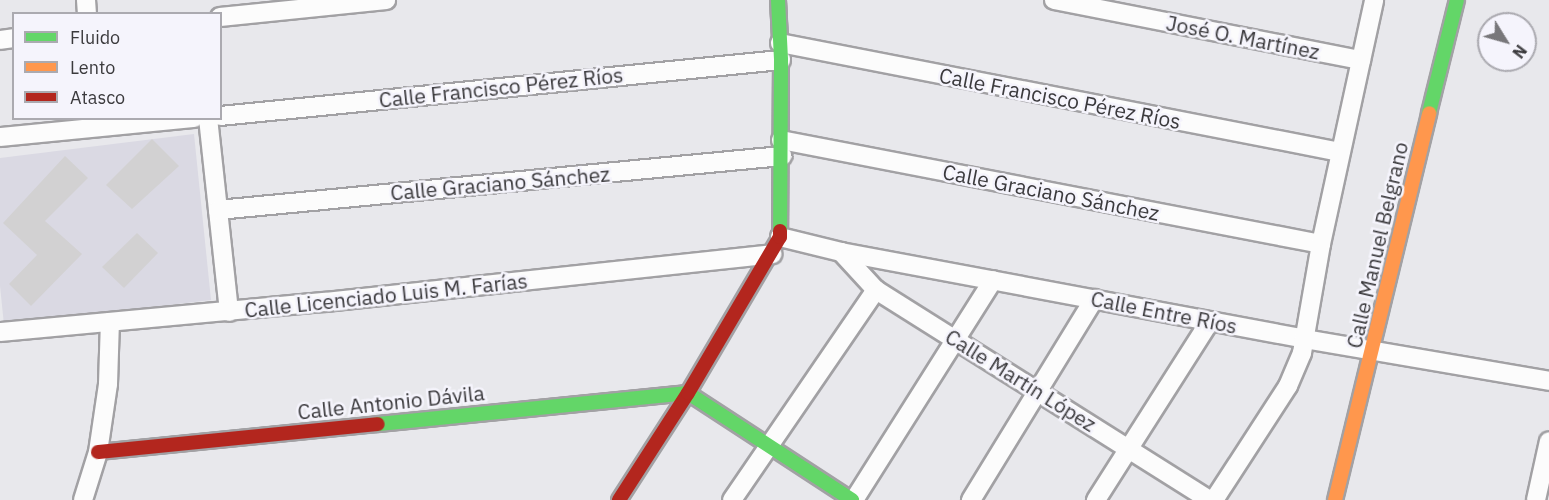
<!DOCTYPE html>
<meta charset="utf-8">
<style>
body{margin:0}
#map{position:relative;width:1549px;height:500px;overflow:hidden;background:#e8e8ec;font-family:"IBM Plex Sans",sans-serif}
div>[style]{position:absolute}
.built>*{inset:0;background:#dad9e3}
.building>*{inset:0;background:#d2d1d2}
.roads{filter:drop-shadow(2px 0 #a2a1a4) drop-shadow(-2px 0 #a2a1a4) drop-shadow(0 2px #a2a1a4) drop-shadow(0 -2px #a2a1a4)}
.street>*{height:18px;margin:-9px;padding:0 9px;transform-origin:9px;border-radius:9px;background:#fcfcfc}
.fast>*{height:14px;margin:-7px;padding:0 7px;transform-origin:7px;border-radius:7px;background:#63d668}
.slow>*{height:14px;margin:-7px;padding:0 7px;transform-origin:7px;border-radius:7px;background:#ff974d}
.jam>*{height:14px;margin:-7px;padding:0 7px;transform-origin:7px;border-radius:7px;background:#b3261e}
span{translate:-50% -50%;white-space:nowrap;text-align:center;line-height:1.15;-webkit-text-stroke:5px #f5f4fc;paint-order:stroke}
.street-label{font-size:21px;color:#3b3a3d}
.legend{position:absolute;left:12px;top:12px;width:210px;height:108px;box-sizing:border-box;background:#f5f4fc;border:2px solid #abaab0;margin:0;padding:8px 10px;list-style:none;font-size:18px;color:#3b3a3d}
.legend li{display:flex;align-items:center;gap:12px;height:30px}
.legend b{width:30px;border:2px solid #abaab0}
.north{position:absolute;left:1477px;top:12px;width:60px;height:60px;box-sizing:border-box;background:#f5f4fc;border:2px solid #abaab0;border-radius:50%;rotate:127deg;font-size:16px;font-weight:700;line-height:24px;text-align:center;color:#3b3a3d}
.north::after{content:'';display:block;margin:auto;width:21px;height:27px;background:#78777a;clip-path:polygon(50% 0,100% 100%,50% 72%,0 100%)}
</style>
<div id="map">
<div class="built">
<div style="clip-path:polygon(194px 134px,211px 300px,4px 325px,0 286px,0 158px)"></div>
</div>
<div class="building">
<div style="clip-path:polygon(152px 139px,179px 166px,132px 209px,106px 185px)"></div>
<div style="clip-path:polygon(65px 156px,88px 178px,45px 221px,82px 254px,31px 306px,9px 284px,37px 255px,3px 223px)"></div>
<div style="clip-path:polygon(137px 233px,158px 253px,124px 288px,102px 267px)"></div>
</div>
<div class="roads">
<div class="street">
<div style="left:86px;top:0;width:14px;rotate:86deg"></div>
<div style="left:1054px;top:0;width:313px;rotate:11.1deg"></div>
<div style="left:220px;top:17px;width:167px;rotate:-5.8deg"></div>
<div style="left:0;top:40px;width:14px;rotate:-8deg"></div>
<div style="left:780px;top:43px;width:571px;rotate:11.01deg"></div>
<div style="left:220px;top:116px;width:564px;rotate:-5.7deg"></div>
<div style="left:208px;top:118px;width:195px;rotate:83.8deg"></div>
<div style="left:0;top:137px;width:195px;rotate:-5.6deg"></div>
<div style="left:781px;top:140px;width:550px;rotate:10.9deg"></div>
<div style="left:218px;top:210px;width:567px;rotate:-5.47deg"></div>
<div style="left:780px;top:237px;width:63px;rotate:13.8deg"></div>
<div style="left:841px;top:252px;width:471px;rotate:10.6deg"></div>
<div style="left:1304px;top:339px;width:249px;rotate:9.7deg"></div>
<div style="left:841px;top:252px;width:52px;rotate:47.4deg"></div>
<div style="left:876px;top:290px;width:395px;rotate:32.2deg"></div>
<div style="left:0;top:332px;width:326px;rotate:-5.3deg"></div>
<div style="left:325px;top:302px;width:450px;rotate:-6.1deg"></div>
<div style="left:83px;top:500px;width:50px;rotate:-72.6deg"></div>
<div style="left:98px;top:452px;width:69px;rotate:-81.6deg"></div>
<div style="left:108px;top:384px;width:62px;rotate:-88.2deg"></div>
<div style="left:732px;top:500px;width:255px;rotate:-55.6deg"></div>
<div style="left:854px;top:500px;width:260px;rotate:-57.7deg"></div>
<div style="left:971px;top:500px;width:236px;rotate:-58.5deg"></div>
<div style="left:1096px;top:500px;width:212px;rotate:-57.5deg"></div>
<div style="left:1214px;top:500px;width:136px;rotate:-57deg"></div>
<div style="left:1288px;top:386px;width:36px;rotate:-67deg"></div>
<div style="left:1302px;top:353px;width:111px;rotate:-80.1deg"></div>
<div style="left:1321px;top:244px;width:250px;rotate:-77.7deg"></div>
<div style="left:1536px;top:500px;width:60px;rotate:-77.6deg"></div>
</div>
<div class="fast">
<div style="left:778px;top:0;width:60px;rotate:87.1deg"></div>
<div style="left:781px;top:60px;width:171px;rotate:90.3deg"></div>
<div style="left:1429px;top:113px;width:116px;rotate:-76.1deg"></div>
<div style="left:378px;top:424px;width:312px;rotate:-5.7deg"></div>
<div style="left:688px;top:393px;width:196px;rotate:33.1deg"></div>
</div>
<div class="slow">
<div style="left:1335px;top:500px;width:398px;rotate:-76.3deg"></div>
</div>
<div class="jam">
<div style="left:98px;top:452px;width:281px;rotate:-5.7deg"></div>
<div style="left:619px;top:500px;width:127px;rotate:-57.2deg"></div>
<div style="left:688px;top:393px;width:181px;rotate:-59.5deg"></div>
<div style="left:780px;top:237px;width:6px;rotate:-90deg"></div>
</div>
</div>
<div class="street-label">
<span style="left:1243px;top:37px;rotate:11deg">José O. Martínez</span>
<span style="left:501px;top:87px;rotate:-6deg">Calle Francisco Pérez Ríos</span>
<span style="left:1060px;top:98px;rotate:11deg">Calle Francisco Pérez Ríos</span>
<span style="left:500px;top:183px;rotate:-5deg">Calle Graciano Sánchez</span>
<span style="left:1051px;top:192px;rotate:11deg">Calle Graciano Sánchez</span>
<span style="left:1377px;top:245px;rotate:-77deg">Calle Manuel Belgrano</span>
<span style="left:386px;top:295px;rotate:-6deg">Calle Licenciado Luis M. Farías</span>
<span style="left:1164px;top:312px;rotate:11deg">Calle Entre Ríos</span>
<span style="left:1021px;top:380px;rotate:32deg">Calle Martín López</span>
<span style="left:391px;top:402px;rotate:-6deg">Calle Antonio Dávila</span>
</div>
<ul class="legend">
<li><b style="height:8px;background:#63d668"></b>Fluido</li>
<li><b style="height:8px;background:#ff974d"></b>Lento</li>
<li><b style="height:8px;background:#b3261e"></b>Atasco</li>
</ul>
<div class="north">N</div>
</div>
